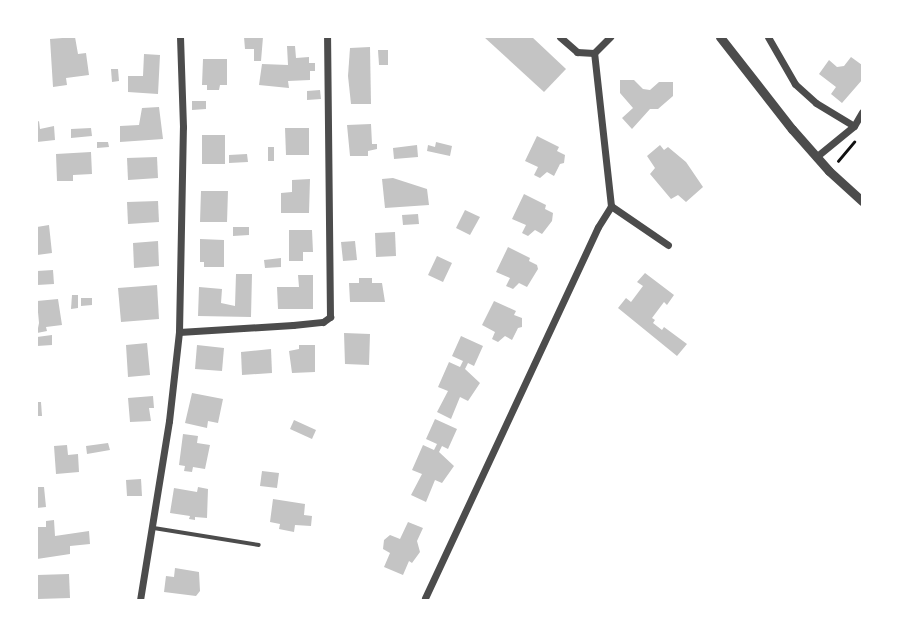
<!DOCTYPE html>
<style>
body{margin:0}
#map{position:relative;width:899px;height:637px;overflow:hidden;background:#fff;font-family:"Source Sans 3",sans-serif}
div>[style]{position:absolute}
.building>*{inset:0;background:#c4c4c4}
.path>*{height:2.5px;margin:-1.25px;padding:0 1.25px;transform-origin:1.25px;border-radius:1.25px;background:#111}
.service>*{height:3.5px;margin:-1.75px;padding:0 1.75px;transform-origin:1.75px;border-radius:1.75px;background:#4c4c4c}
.minor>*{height:7px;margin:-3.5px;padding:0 3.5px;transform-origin:3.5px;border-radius:3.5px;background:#4c4c4c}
.tertiary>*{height:9px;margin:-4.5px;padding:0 4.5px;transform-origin:4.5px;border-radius:4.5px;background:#4c4c4c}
span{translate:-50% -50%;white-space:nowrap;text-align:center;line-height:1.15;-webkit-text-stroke:5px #fff;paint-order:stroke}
.frame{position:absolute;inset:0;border:38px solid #fff;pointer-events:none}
</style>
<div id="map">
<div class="building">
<div style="clip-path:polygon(75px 37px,78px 54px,86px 53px,89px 75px,66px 78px,67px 85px,53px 87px,50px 39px)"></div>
<div style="clip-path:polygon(244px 37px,263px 37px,261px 61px,254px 61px,254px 49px,245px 49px)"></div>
<div style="clip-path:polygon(484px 37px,532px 37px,566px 69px,544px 92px)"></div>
<div style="clip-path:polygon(287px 46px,295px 46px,296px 58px,309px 57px,309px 63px,315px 63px,315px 71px,310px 71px,310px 80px,288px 81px,289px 88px,259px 85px,262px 64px,288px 65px)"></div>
<div style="clip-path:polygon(370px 47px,371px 104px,351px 104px,348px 76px,350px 48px)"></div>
<div style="clip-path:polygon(378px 50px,388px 50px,388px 65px,379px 65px)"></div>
<div style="clip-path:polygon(144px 54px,160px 55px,158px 94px,128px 92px,128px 76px,143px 76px)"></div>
<div style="clip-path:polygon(851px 57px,862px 65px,862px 80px,842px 103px,831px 94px,836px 87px,819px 74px,829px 60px,837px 67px,844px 66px)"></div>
<div style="clip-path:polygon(203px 59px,227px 59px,227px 85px,220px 85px,219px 90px,207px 90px,207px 85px,202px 85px)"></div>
<div style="clip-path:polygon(111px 69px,118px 69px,119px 81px,112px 82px)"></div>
<div style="clip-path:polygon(620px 80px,634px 80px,643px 89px,650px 90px,659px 82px,673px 82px,673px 96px,658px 109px,650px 109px,632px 129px,622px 118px,633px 108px,620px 93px)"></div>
<div style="clip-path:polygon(320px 90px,321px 99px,307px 100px,307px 91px)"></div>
<div style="clip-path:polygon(192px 101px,206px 101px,206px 109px,192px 110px)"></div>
<div style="clip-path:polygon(159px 107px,163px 139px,120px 142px,120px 126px,139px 125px,142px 108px)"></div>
<div style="clip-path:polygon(39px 121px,40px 129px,54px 126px,55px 140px,37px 142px,37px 122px)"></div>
<div style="clip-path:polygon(371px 124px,372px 144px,377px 144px,377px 149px,368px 151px,368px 156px,350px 156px,347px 125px)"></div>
<div style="clip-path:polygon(91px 128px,92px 136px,71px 138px,71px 129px)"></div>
<div style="clip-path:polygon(285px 128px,309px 128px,309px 155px,286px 155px)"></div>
<div style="clip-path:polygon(202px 135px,225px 135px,225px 164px,202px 164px)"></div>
<div style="clip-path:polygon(537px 136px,559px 147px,557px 151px,565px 155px,564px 163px,560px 164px,554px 176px,547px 172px,540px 178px,534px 175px,538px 167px,525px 161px)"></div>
<div style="clip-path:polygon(97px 142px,108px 142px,109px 147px,97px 148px)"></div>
<div style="clip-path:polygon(436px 142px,452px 146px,450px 156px,427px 151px,428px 145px,435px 147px)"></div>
<div style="clip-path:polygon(417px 145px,418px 157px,394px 159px,393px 148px)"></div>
<div style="clip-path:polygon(660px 145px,664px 150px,668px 147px,686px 162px,703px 187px,686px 202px,678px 195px,671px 199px,650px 174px,655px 168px,647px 156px)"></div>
<div style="clip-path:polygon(268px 147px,274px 147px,274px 161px,268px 161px)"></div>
<div style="clip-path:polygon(91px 152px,92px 174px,73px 175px,73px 181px,57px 181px,56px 154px)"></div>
<div style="clip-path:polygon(247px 154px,248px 162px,229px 163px,229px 155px)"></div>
<div style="clip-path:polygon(157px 157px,158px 178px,128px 180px,127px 158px)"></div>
<div style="clip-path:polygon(393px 178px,427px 189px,429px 205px,385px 208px,382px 179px)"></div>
<div style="clip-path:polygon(310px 179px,309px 213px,281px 213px,281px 193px,292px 192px,292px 180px)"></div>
<div style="clip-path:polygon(201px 191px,228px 191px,227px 222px,200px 222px)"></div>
<div style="clip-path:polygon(524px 194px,546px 205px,545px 209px,553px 213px,552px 221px,542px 234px,535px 230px,528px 236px,522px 233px,526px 225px,512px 219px)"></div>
<div style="clip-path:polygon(158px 201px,159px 222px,128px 224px,127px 202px)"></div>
<div style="clip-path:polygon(465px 210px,480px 217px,470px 235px,456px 228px)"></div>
<div style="clip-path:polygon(418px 214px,419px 224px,403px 225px,402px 215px)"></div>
<div style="clip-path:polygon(49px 225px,52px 253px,37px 255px,37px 227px)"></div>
<div style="clip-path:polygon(233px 227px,249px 227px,249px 235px,233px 236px)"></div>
<div style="clip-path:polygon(289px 230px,312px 230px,313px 252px,303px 252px,303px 261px,289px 261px)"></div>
<div style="clip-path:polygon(395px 232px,396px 256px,376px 257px,375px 233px)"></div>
<div style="clip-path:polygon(200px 239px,224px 240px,224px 267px,204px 267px,204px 262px,200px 262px)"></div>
<div style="clip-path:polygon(158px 241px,159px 266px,134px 268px,133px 243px)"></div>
<div style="clip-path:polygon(355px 241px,357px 260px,343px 261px,341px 242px)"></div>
<div style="clip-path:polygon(508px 247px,530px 258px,529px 261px,537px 265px,538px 269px,527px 287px,519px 283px,513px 289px,506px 286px,510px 278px,496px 272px)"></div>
<div style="clip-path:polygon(437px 256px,452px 263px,443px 282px,428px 275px)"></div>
<div style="clip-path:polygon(281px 258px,281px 267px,265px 268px,264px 260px)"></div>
<div style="clip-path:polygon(53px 270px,54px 284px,37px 285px,37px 271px)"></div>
<div style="clip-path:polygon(645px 273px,674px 295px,667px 305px,664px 302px,652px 318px,655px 320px,653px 323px,662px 330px,664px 327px,687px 344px,677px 356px,618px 308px,626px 298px,631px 302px,643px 286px,637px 282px)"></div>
<div style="clip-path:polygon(236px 274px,252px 274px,251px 317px,198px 316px,199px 287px,222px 289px,221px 303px,235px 306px)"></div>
<div style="clip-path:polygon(298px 275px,313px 275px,313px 309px,278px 309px,277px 287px,299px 287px)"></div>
<div style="clip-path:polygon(359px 278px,372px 278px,372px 283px,382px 283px,385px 302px,350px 302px,349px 283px,359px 283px)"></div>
<div style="clip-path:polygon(157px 285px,159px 319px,121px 322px,118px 288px)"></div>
<div style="clip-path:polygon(72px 295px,78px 295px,78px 308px,71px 309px)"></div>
<div style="clip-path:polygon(81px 298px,92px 298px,92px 305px,81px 306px)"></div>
<div style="clip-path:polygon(58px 299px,62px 325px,46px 327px,47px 331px,37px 333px,39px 323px,37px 301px)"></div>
<div style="clip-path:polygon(494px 301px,516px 311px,514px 315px,522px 318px,522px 327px,518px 328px,512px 340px,505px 336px,498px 342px,492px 339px,495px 332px,482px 325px)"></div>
<div style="clip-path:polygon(344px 333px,370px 334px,369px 365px,345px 364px)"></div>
<div style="clip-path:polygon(52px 335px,52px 345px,37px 346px,37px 337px)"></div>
<div style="clip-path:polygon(461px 336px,483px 346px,474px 366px,468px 363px,465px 369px,480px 383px,468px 401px,460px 397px,451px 419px,437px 412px,448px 391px,438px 387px,449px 362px,460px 367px,463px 361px,452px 356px)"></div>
<div style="clip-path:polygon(147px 343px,150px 375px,128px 377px,126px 345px)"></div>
<div style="clip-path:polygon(197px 345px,224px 348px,222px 371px,195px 369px)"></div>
<div style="clip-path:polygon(299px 345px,315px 345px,315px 372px,292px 373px,289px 351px,299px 349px)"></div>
<div style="clip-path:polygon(271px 349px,272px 373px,242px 375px,241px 352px)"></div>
<div style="clip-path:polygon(192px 393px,223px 399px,218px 423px,208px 421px,207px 428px,185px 423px)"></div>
<div style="clip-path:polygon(153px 396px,154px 408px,149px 408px,151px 421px,130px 422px,128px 398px)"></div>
<div style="clip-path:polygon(37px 402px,41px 402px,42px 416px,37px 416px)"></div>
<div style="clip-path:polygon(435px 419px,457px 429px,448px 449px,442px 446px,439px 452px,454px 466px,442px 483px,435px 480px,426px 502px,411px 495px,422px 474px,412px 470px,423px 445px,434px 450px,437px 444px,426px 439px)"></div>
<div style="clip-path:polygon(294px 420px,316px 430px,312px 439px,290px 429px)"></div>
<div style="clip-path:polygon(183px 434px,198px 436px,197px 443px,210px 445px,205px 469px,193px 467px,192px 472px,184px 471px,185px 466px,179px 465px)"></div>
<div style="clip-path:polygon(108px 443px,110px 450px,87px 454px,86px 446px)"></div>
<div style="clip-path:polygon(67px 445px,68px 455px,78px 454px,79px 472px,56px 474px,54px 446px)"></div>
<div style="clip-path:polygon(262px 471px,279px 473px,277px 488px,260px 486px)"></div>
<div style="clip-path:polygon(141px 479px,142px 496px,127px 496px,126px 480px)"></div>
<div style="clip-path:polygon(37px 487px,44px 487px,46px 507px,37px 508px)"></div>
<div style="clip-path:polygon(198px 487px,208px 489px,207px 518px,195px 517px,195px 520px,189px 519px,190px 516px,170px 513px,174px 488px,197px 492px)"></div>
<div style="clip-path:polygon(273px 499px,305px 504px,304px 515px,312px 516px,311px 526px,295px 525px,294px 532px,279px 529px,280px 524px,270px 522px)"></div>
<div style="clip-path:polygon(54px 520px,55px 536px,89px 531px,90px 544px,70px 546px,70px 554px,37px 559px,37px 527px,46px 527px,46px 521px)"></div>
<div style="clip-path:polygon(408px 522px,423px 528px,417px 541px,420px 552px,412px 563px,409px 561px,403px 575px,384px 567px,390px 553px,383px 549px,384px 540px,390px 535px,400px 539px)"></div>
<div style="clip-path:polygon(175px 568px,199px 572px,200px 591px,196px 596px,164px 592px,166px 576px,174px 577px)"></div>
<div style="clip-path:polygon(69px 574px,70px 598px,38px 599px,37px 575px)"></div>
</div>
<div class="path">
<div style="left:838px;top:161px;width:25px;rotate:-50deg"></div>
</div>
<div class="service">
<div style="left:154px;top:528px;width:106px;rotate:9.2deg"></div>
</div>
<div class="minor">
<div style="left:560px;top:37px;width:23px;rotate:41deg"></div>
<div style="left:577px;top:52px;width:17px;rotate:3deg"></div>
<div style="left:594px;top:53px;width:23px;rotate:-45deg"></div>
<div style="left:768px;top:37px;width:54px;rotate:60.1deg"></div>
<div style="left:795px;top:84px;width:28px;rotate:42deg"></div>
<div style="left:816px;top:103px;width:44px;rotate:31.2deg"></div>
<div style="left:816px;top:157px;width:49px;rotate:-39.2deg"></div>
<div style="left:854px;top:126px;width:16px;rotate:-60deg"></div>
<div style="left:611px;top:206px;width:69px;rotate:34.4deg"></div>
<div style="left:179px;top:332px;width:114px;rotate:-3.5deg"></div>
<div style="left:293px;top:325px;width:30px;rotate:-6deg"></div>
<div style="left:323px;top:322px;width:9px;rotate:-36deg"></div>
<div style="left:330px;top:317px;width:280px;rotate:-90.6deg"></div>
<div style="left:425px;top:598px;width:409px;rotate:-65deg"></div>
<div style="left:598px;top:227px;width:25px;rotate:-58deg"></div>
<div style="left:611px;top:206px;width:154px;rotate:-96.3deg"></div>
<div style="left:140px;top:600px;width:181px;rotate:-80.8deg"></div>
<div style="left:169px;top:421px;width:90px;rotate:-83.6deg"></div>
<div style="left:179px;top:332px;width:205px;rotate:-88.9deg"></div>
<div style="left:183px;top:127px;width:90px;rotate:-91.9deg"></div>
</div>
<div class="tertiary">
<div style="left:720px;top:37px;width:117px;rotate:52deg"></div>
<div style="left:792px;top:129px;width:56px;rotate:48.6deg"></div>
<div style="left:829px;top:171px;width:45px;rotate:42.3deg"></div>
</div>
<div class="frame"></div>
</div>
